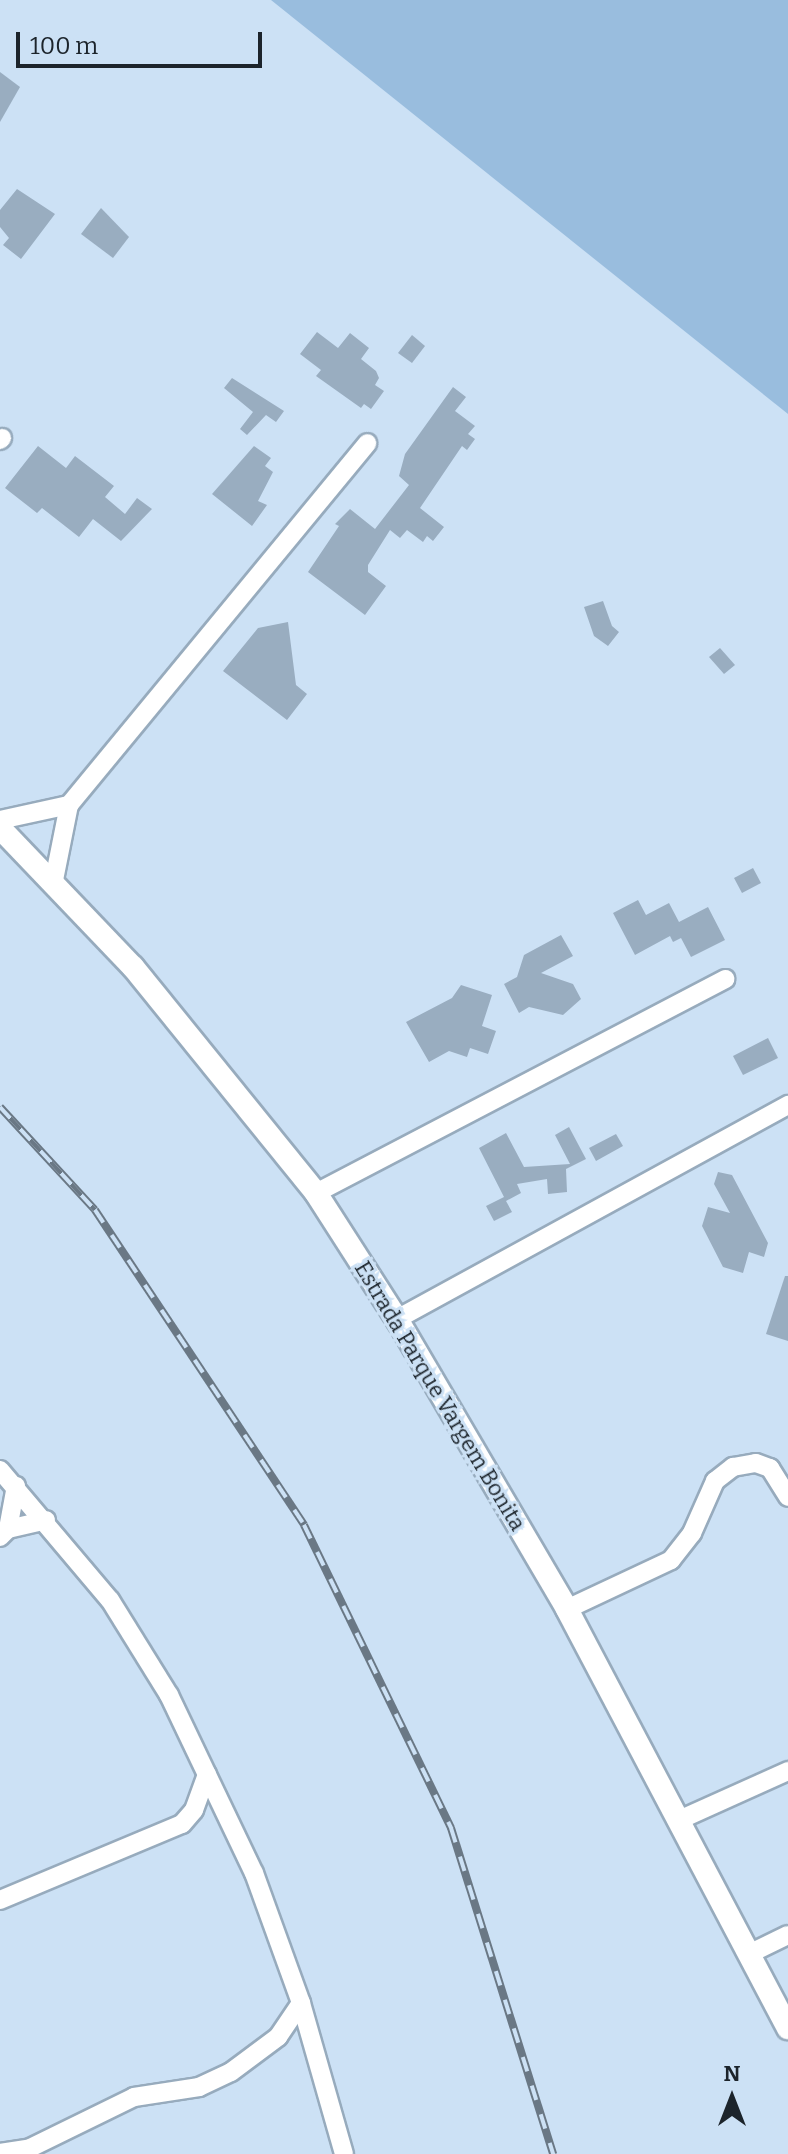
<!DOCTYPE html>
<style>
body{margin:0}
#map{position:relative;width:788px;height:2154px;overflow:hidden;background:#cce1f5;font-family:Bitter,serif}
div>[style]{position:absolute}
.green>*{inset:0;background:#99bdde}
.building>*{inset:0;background:#99adc0}
.roads{filter:drop-shadow(2px 0 #97abbd) drop-shadow(-2px 0 #97abbd) drop-shadow(0 2px #97abbd) drop-shadow(0 -2px #97abbd)}
.minor>*{height:18px;margin:-9px;padding:0 9px;transform-origin:9px;border-radius:9px;background:#fff}
.major>*{height:22px;margin:-11px;padding:0 11px;transform-origin:11px;border-radius:11px;background:#fff}
.rail>*{height:8px;margin-top:-4px;transform-origin:0;background:repeating-linear-gradient(90deg,#cce1f5 0 15px,#6a7885 0 30px);box-sizing:border-box;border-block:2px solid #6a7885}
span{translate:-50% -50%;white-space:nowrap;text-align:center;line-height:1.15;-webkit-text-stroke:6px #cce1f5;paint-order:stroke}
.street-label{font-size:22px;color:#1c242b}
.north{position:absolute;left:692px;top:2058px;width:80px;height:80px;-webkit-text-stroke:6px #cce1f5;paint-order:stroke;rotate:0deg;font-size:22px;font-weight:700;line-height:32px;text-align:center;color:#1c242b}
.north::after{content:'';display:block;margin:auto;width:28px;height:36px;background:#1c242b;clip-path:polygon(50% 0,100% 100%,50% 72%,0 100%)}
.scale{position:absolute;left:16px;top:32px;width:246px;height:36px;box-sizing:border-box;border:4px solid #1c242b;border-top:0;padding-left:10px;font-size:24px;line-height:28px;white-space:nowrap;color:#1c242b;-webkit-text-stroke:6px #cce1f5;paint-order:stroke}
</style>
<div id="map">
<div class="green">
<div style="clip-path:polygon(271px 0,788px 0,788px 414px)"></div>
</div>
<div class="building">
<div style="clip-path:polygon(0 72px,20px 87px,0 122px)"></div>
<div style="clip-path:polygon(17px 189px,55px 214px,21px 259px,3px 245px,9px 238px,0 227px,0 210px)"></div>
<div style="clip-path:polygon(101px 208px,129px 237px,113px 258px,81px 234px)"></div>
<div style="clip-path:polygon(317px 332px,338px 348px,350px 333px,369px 348px,361px 359px,376px 371px,379px 378px,375px 385px,384px 391px,371px 409px,364px 404px,361px 408px,316px 376px,321px 370px,300px 354px)"></div>
<div style="clip-path:polygon(412px 335px,425px 346px,412px 363px,398px 353px)"></div>
<div style="clip-path:polygon(232px 378px,284px 411px,276px 422px,266px 415px,247px 435px,240px 429px,253px 412px,224px 388px)"></div>
<div style="clip-path:polygon(453px 387px,466px 397px,455px 411px,475px 426px,468px 434px,475px 439px,467px 450px,462px 446px,420px 508px,444px 527px,433px 541px,427px 536px,423px 542px,407px 530px,400px 538px,390px 530px,368px 565px,368px 572px,386px 586px,365px 615px,308px 572px,339px 526px,335px 524px,350px 509px,375px 529px,409px 485px,399px 476px,405px 454px)"></div>
<div style="clip-path:polygon(38px 446px,66px 468px,75px 456px,114px 486px,105px 497px,125px 514px,137px 498px,152px 509px,121px 541px,93px 519px,79px 537px,42px 508px,37px 513px,5px 488px)"></div>
<div style="clip-path:polygon(254px 446px,271px 458px,265px 466px,273px 472px,258px 501px,267px 505px,252px 526px,212px 494px)"></div>
<div style="clip-path:polygon(603px 601px,612px 626px,619px 632px,608px 646px,594px 636px,584px 607px)"></div>
<div style="clip-path:polygon(288px 622px,296px 685px,307px 694px,287px 720px,223px 671px,258px 628px)"></div>
<div style="clip-path:polygon(720px 648px,735px 665px,724px 674px,709px 657px)"></div>
<div style="clip-path:polygon(753px 868px,761px 883px,742px 893px,734px 878px)"></div>
<div style="clip-path:polygon(638px 900px,646px 915px,669px 903px,679px 922px,708px 907px,725px 940px,691px 957px,681px 938px,673px 942px,670px 936px,635px 955px,613px 913px)"></div>
<div style="clip-path:polygon(561px 935px,573px 956px,541px 973px,573px 984px,581px 999px,563px 1015px,529px 1007px,519px 1013px,504px 984px,517px 977px,524px 955px)"></div>
<div style="clip-path:polygon(461px 985px,492px 995px,482px 1026px,496px 1031px,488px 1054px,470px 1048px,467px 1057px,449px 1051px,429px 1062px,406px 1022px,452px 998px)"></div>
<div style="clip-path:polygon(768px 1038px,778px 1058px,743px 1075px,733px 1056px)"></div>
<div style="clip-path:polygon(569px 1127px,586px 1159px,566px 1169px,567px 1192px,548px 1194px,547px 1179px,517px 1184px,521px 1193px,506px 1201px,512px 1212px,494px 1221px,486px 1206px,504px 1197px,479px 1148px,506px 1133px,524px 1167px,570px 1164px,555px 1135px)"></div>
<div style="clip-path:polygon(616px 1134px,623px 1146px,596px 1161px,589px 1148px)"></div>
<div style="clip-path:polygon(718px 1172px,732px 1175px,768px 1243px,764px 1257px,749px 1252px,743px 1273px,723px 1267px,702px 1226px,708px 1207px,730px 1213px,714px 1184px)"></div>
<div style="clip-path:polygon(785px 1276px,788px 1276px,788px 1341px,766px 1334px)"></div>
</div>
<div class="roads">
<div class="minor">
<div style="left:0;top:440px;width:3px;rotate:-45deg"></div>
<div style="left:0;top:820px;width:71px;rotate:-12.3deg"></div>
<div style="left:54px;top:880px;width:76px;rotate:-78.7deg"></div>
<div style="left:69px;top:805px;width:469px;rotate:-50.5deg"></div>
<div style="left:316px;top:1193px;width:462px;rotate:-27.6deg"></div>
<div style="left:397px;top:1319px;width:446px;rotate:-28.7deg"></div>
<div style="left:0;top:1470px;width:170px;rotate:49.8deg"></div>
<div style="left:110px;top:1600px;width:112px;rotate:58.2deg"></div>
<div style="left:169px;top:1695px;width:197px;rotate:64.5deg"></div>
<div style="left:254px;top:1873px;width:138px;rotate:70.1deg"></div>
<div style="left:301px;top:2003px;width:157px;rotate:74.1deg"></div>
<div style="left:8px;top:1529px;width:44px;rotate:-79.5deg"></div>
<div style="left:0;top:1537px;width:11px;rotate:-45deg"></div>
<div style="left:8px;top:1529px;width:39px;rotate:-13deg"></div>
<div style="left:567px;top:1609px;width:115px;rotate:-25.2deg"></div>
<div style="left:671px;top:1560px;width:34px;rotate:-52deg"></div>
<div style="left:692px;top:1533px;width:57px;rotate:-66.1deg"></div>
<div style="left:715px;top:1481px;width:23px;rotate:-38deg"></div>
<div style="left:733px;top:1467px;width:23px;rotate:-10deg"></div>
<div style="left:756px;top:1463px;width:15px;rotate:20deg"></div>
<div style="left:770px;top:1468px;width:34px;rotate:58deg"></div>
<div style="left:679px;top:1820px;width:120px;rotate:-24.2deg"></div>
<div style="left:0;top:1900px;width:197px;rotate:-22.7deg"></div>
<div style="left:182px;top:1824px;width:18px;rotate:-49deg"></div>
<div style="left:194px;top:1810px;width:38px;rotate:-70deg"></div>
<div style="left:749px;top:1954px;width:43px;rotate:-26deg"></div>
<div style="left:0;top:2153px;width:30px;rotate:-9deg"></div>
<div style="left:30px;top:2148px;width:116px;rotate:-26.1deg"></div>
<div style="left:134px;top:2097px;width:66px;rotate:-8.7deg"></div>
<div style="left:199px;top:2087px;width:35px;rotate:-25deg"></div>
<div style="left:231px;top:2072px;width:59px;rotate:-36.7deg"></div>
<div style="left:278px;top:2037px;width:41px;rotate:-55.9deg"></div>
</div>
<div class="major">
<div style="left:0;top:828px;width:192px;rotate:46.3deg"></div>
<div style="left:133px;top:967px;width:291px;rotate:51deg"></div>
<div style="left:316px;top:1193px;width:150px;rotate:57.3deg"></div>
<div style="left:397px;top:1319px;width:336px;rotate:59.6deg"></div>
<div style="left:567px;top:1609px;width:474px;rotate:62.2deg"></div>
</div>
</div>
<div class="rail">
<div style="left:0;top:1107px;width:140px;rotate:47.3deg"></div>
<div style="left:95px;top:1210px;width:378px;rotate:56.4deg"></div>
<div style="left:304px;top:1525px;width:337px;rotate:64.1deg"></div>
<div style="left:451px;top:1828px;width:342px;rotate:72.6deg"></div>
</div>
<div class="street-label">
<span style="left:440px;top:1396px;rotate:59deg">Estrada Parque Vargem Bonita</span>
</div>
<div class="north">N</div>
<div class="scale">100 m</div>
</div>
